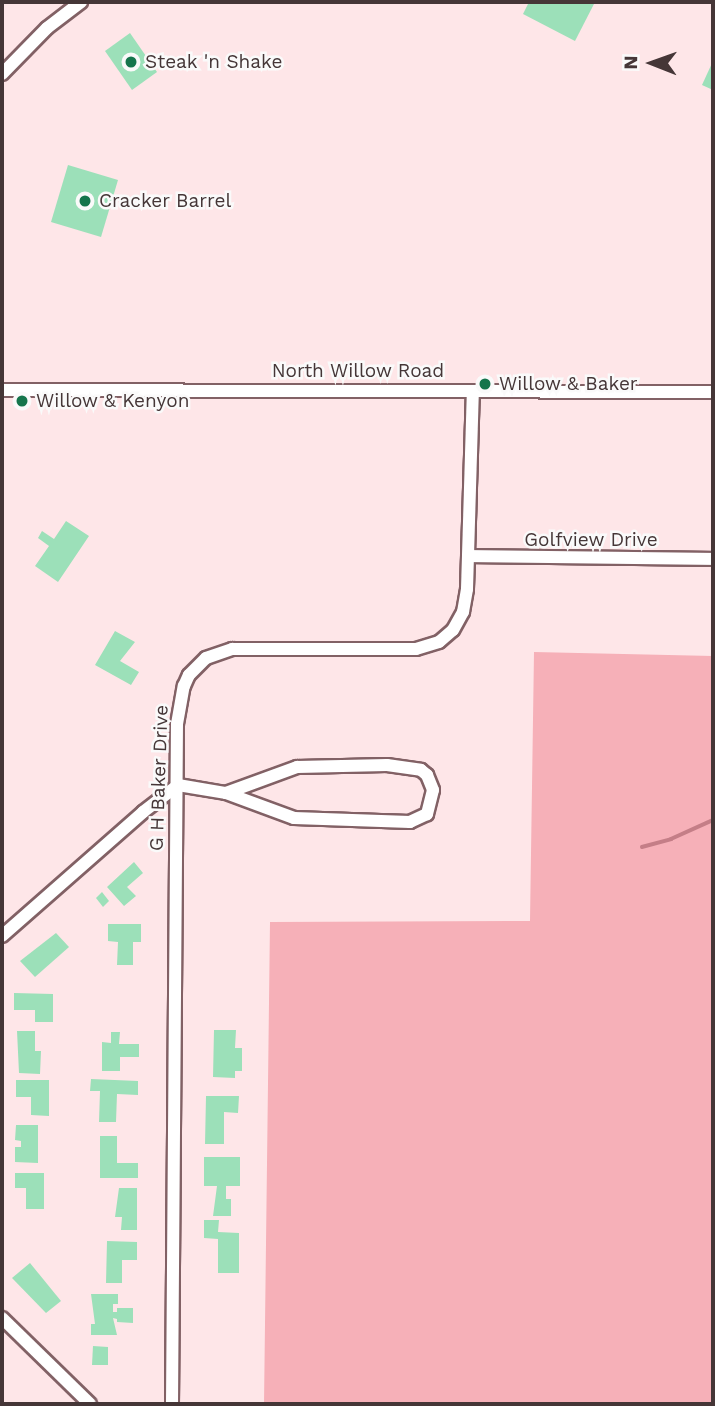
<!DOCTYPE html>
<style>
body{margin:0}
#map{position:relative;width:715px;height:1406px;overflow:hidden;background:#fee6e8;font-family:"Work Sans",sans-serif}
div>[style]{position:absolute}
.green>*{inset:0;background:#f6b0b8}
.stream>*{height:3.5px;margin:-1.75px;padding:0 1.75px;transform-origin:1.75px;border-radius:1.75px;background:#c47e87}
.building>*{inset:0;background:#9ce0b9}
.roads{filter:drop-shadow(2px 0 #826165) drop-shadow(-2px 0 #826165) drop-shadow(0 2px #826165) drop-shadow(0 -2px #826165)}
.minor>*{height:12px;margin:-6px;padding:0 6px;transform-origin:6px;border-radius:6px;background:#fff}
.dots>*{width:19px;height:19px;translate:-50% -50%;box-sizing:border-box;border:4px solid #fafafa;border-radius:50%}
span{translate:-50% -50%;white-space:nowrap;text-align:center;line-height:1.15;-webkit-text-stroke:5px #fafafa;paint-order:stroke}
.poi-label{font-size:19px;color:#453637}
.left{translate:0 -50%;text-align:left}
.street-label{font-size:19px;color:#453637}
.frame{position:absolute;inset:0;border:4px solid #453637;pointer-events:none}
.north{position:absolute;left:617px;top:28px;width:70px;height:70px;-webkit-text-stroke:5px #fafafa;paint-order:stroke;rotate:271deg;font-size:19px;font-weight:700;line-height:28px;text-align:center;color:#453637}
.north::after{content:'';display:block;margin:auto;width:24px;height:32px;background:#453637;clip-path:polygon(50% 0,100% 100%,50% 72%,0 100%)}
</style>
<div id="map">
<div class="green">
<div style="clip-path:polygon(534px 652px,713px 656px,713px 1404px,264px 1404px,270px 922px,530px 921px)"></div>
</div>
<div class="stream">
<div style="left:642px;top:847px;width:30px;rotate:-15deg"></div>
<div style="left:671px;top:839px;width:46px;rotate:-24.3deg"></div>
</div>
<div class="building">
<div style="clip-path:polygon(529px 2px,595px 2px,575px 41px,523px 14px)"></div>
<div style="clip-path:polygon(130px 33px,157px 72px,132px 90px,105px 51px)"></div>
<div style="clip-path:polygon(713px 61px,713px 90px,702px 85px)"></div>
<div style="clip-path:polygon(68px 165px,118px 180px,101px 237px,51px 222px)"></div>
<div style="clip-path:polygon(66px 521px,89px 536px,58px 582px,35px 566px,49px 546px,38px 538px,42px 531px,54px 539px)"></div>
<div style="clip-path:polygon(115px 631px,135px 642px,120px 661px,139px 672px,131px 685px,95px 665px)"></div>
<div style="clip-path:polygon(134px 862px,143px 873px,127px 887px,136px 896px,124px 906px,107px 887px)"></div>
<div style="clip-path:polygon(102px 892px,109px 901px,103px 907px,96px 898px)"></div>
<div style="clip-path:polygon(108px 924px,141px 924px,141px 942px,133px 942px,133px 965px,117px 965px,118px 942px,108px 941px)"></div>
<div style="clip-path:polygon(56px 933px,69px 947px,35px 977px,20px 961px)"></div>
<div style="clip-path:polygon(14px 993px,53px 994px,53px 1022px,35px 1022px,35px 1010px,14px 1010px)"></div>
<div style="clip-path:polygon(214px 1030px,236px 1030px,235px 1048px,242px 1048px,242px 1071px,235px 1071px,235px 1078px,213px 1077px)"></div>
<div style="clip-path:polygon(17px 1031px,35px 1031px,35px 1051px,41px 1051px,40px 1074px,19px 1073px)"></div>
<div style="clip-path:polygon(111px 1032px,120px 1032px,119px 1044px,139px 1044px,139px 1057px,120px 1057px,120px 1071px,102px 1071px,102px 1042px,111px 1043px)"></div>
<div style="clip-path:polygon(91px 1079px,138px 1081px,138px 1095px,117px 1094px,116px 1122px,99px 1122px,100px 1091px,90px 1091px)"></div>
<div style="clip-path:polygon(16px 1080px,49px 1080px,49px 1116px,31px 1115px,31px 1097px,16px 1097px)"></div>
<div style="clip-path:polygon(206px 1096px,239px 1096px,238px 1113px,224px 1112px,224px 1144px,205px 1144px)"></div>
<div style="clip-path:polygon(16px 1125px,38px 1125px,38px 1163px,15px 1162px,15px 1147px,21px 1147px,21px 1141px,15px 1140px)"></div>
<div style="clip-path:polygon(100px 1136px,117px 1136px,117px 1163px,138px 1163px,138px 1178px,100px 1178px)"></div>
<div style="clip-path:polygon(204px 1157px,240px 1157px,240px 1186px,226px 1186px,226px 1199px,231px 1199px,231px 1216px,213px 1216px,217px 1186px,204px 1186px)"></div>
<div style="clip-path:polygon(15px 1173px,44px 1173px,44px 1209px,26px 1209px,26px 1188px,15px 1188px)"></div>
<div style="clip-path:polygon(119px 1188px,137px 1188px,137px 1230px,121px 1230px,122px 1217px,115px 1217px)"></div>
<div style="clip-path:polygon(204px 1220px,219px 1220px,218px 1232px,239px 1233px,239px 1273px,218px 1273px,218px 1239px,204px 1238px)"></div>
<div style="clip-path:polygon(107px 1241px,137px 1242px,137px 1260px,122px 1260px,122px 1283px,106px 1283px)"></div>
<div style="clip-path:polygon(30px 1263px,61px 1301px,46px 1313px,12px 1278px)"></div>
<div style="clip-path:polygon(91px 1294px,118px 1294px,118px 1304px,113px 1304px,113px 1312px,117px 1312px,117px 1308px,133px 1308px,133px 1323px,117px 1322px,117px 1319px,113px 1318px,117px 1335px,91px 1335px,91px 1324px,95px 1324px)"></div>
<div style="clip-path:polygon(93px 1346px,108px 1347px,108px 1365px,92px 1365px)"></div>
</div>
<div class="roads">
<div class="minor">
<div style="left:2px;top:74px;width:64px;rotate:-45.6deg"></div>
<div style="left:47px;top:28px;width:43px;rotate:-37.4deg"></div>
<div style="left:2px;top:390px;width:711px;rotate:0.16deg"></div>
<div style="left:470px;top:556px;width:243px;rotate:0.7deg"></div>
<div style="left:2px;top:936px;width:188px;rotate:-41.3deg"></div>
<div style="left:143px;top:812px;width:44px;rotate:-37.6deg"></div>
<div style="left:178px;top:785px;width:49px;rotate:9.5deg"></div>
<div style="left:226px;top:793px;width:76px;rotate:-20.1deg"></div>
<div style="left:297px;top:767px;width:90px;rotate:-1.3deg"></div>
<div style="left:387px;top:765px;width:34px;rotate:8deg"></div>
<div style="left:421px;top:770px;width:8px;rotate:40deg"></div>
<div style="left:427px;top:775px;width:16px;rotate:68deg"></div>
<div style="left:433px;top:790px;width:25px;rotate:104deg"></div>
<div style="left:427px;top:814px;width:19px;rotate:155deg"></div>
<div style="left:410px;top:822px;width:116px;rotate:-178deg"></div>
<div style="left:294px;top:818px;width:72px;rotate:-159.8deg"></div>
<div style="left:2px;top:1318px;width:123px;rotate:44.3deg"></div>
<div style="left:172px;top:1404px;width:680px;rotate:-89.58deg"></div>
<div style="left:177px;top:724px;width:39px;rotate:-80deg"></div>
<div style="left:184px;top:686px;width:12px;rotate:-66deg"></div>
<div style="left:189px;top:675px;width:24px;rotate:-45deg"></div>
<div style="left:206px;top:658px;width:28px;rotate:-19deg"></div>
<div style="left:232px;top:649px;width:184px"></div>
<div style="left:416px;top:649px;width:24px;rotate:-17deg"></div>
<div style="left:439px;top:642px;width:18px;rotate:-41deg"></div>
<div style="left:453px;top:630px;width:21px;rotate:-61deg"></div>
<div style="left:463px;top:612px;width:23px;rotate:-80deg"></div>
<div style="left:467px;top:589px;width:198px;rotate:-88.3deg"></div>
</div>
</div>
<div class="dots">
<div style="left:131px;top:62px;background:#15754c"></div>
<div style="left:85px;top:201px;background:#15754c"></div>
<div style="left:485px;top:384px;background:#15754c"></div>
<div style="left:22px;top:401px;background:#15754c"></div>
</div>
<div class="poi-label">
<span class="left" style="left:145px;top:62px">Steak 'n Shake</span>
<span class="left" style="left:99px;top:201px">Cracker Barrel</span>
<span class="left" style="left:499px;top:384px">Willow &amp; Baker</span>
<span class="left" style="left:36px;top:401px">Willow &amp; Kenyon</span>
</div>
<div class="street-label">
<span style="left:358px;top:371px">North Willow Road</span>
<span style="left:591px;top:540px">Golfview Drive</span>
<span style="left:159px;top:778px;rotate:-88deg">G H Baker Drive</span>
</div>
<div class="frame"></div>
<div class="north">N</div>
</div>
